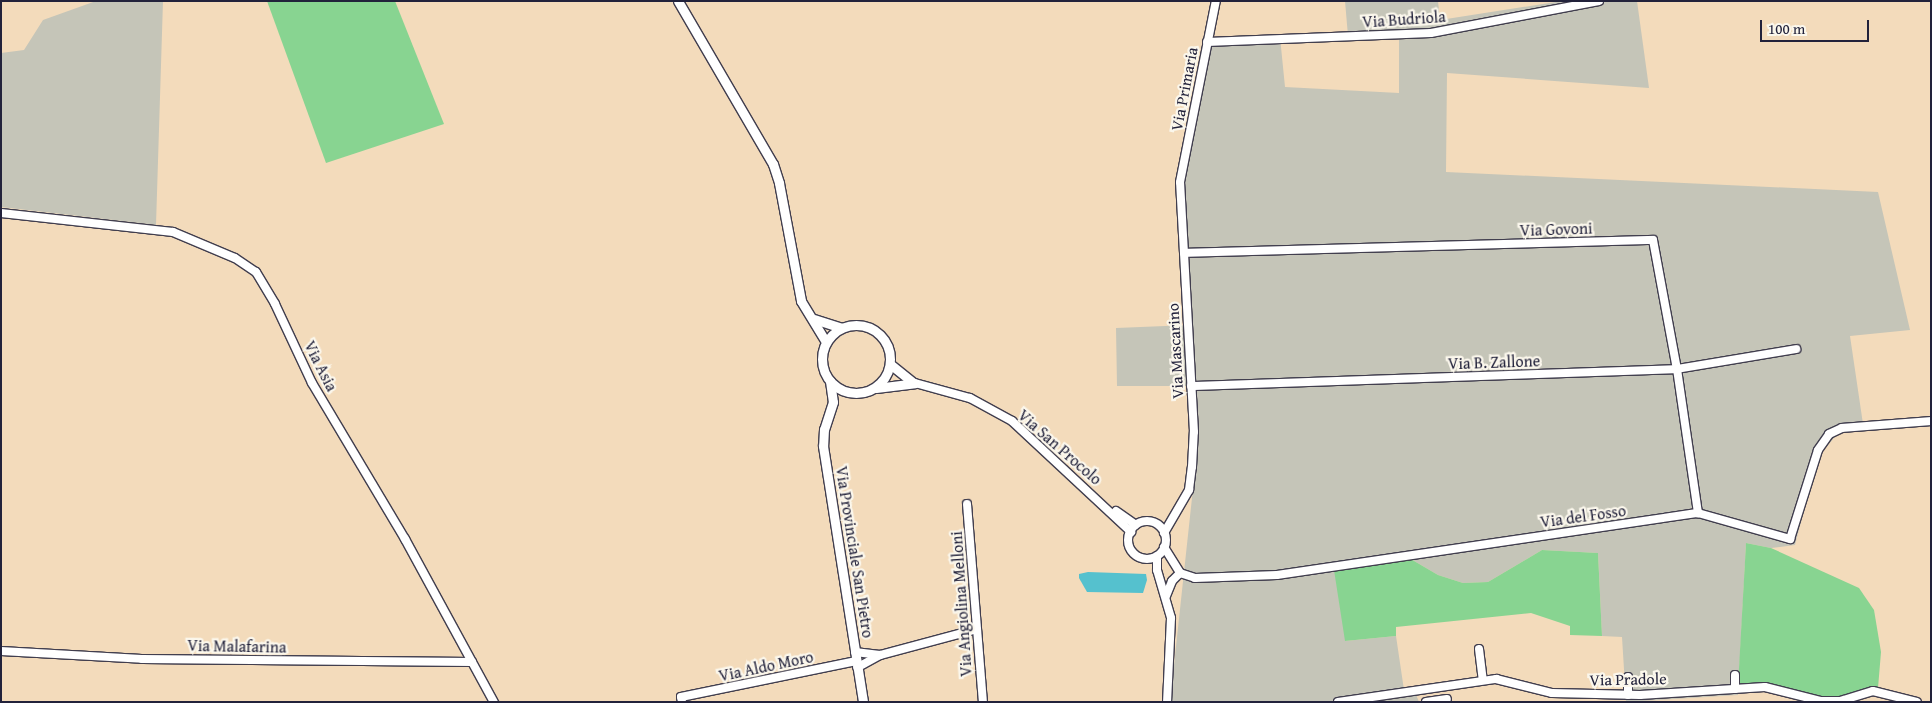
<!DOCTYPE html>
<style>
body{margin:0}
#map{position:relative;width:1932px;height:703px;overflow:hidden;background:#f3dbbb;font-family:"Gentium Book Plus",serif}
div>[style]{position:absolute}
.industrial>*{inset:0;background:#c5c5b8}
.green>*{inset:0;background:#88d491}
.water>*{inset:0;background:#55c1ce}
.roads{filter:drop-shadow(1px 0 #413e4e) drop-shadow(-1px 0 #413e4e) drop-shadow(0 1px #413e4e) drop-shadow(0 -1px #413e4e)}
.minor>*{height:8px;margin:-4px;padding:0 4px;transform-origin:4px;border-radius:4px;background:#fff}
.minor>.ring{margin:-4px;padding:0;box-sizing:content-box;background:none;border:8px solid #fff;border-radius:50%}
.major>*{height:9px;margin:-4.5px;padding:0 4.5px;transform-origin:4.5px;border-radius:4.5px;background:#fff}
.major>.ring{margin:-4.5px;padding:0;box-sizing:content-box;background:none;border:9px solid #fff;border-radius:50%}
span{translate:-50% -50%;white-space:nowrap;text-align:center;line-height:1.15;-webkit-text-stroke:4.5px #fbf7ec;paint-order:stroke}
.street-label{font-size:16px;color:#22223b}
.frame{position:absolute;inset:0;border:2px solid #22223b;pointer-events:none}
.scale{position:absolute;left:1760px;top:20px;width:109px;height:22px;box-sizing:border-box;border:2px solid #22223b;border-top:0;padding-left:6px;font-size:15px;line-height:18px;white-space:nowrap;color:#22223b;-webkit-text-stroke:4px #fbf7ec;paint-order:stroke}
</style>
<div id="map">
<div class="industrial">
<div style="clip-path:polygon(96px 1px,163px 1px,156px 225px,1px 207px,1px 53px,24px 50px,43px 20px)"></div>
<div style="clip-path:polygon(1345px 1px,1438px 1px,1440px 20px,1562px 1px,1637px 1px,1649px 88px,1447px 73px,1446px 172px,1878px 192px,1910px 330px,1850px 336px,1863px 424px,1839px 432px,1818px 457px,1795px 545px,1771px 548px,1746px 543px,1738px 695px,1626px 702px,1622px 637px,1602px 636px,1598px 553px,1542px 550px,1488px 582px,1463px 583px,1438px 575px,1409px 558px,1345px 641px,1396px 636px,1404px 690px,1415px 692px,1419px 702px,1170px 702px,1195px 470px,1190px 386px,1117px 386px,1116px 328px,1190px 325px,1181px 177px,1194px 116px,1204px 40px,1280px 37px,1285px 87px,1399px 93px,1399px 36px,1348px 36px)"></div>
</div>
<div class="green">
<div style="clip-path:polygon(267px 1px,395px 1px,444px 124px,326px 163px)"></div>
<div style="clip-path:polygon(1746px 543px,1771px 548px,1859px 588px,1874px 610px,1881px 652px,1878px 688px,1840px 698px,1820px 697px,1738px 686px)"></div>
<div style="clip-path:polygon(1542px 550px,1598px 553px,1602px 636px,1570px 635px,1570px 626px,1531px 613px,1396px 627px,1396px 636px,1345px 641px,1334px 570px,1409px 558px,1438px 575px,1463px 583px,1488px 582px)"></div>
</div>
<div class="water">
<div style="clip-path:polygon(1088px 572px,1146px 574px,1147px 580px,1143px 593px,1087px 592px,1079px 578px,1079px 574px)"></div>
</div>
<div class="roads">
<div class="minor">
<div style="left:1207px;top:42px;width:224px;rotate:-2.3deg"></div>
<div style="left:1431px;top:33px;width:171px;rotate:-10.8deg"></div>
<div style="left:1px;top:213px;width:173px;rotate:6.3deg"></div>
<div style="left:173px;top:232px;width:67px;rotate:22.8deg"></div>
<div style="left:235px;top:258px;width:25px;rotate:34deg"></div>
<div style="left:256px;top:272px;width:37px;rotate:59deg"></div>
<div style="left:275px;top:304px;width:87px;rotate:64.9deg"></div>
<div style="left:312px;top:383px;width:182px;rotate:59.2deg"></div>
<div style="left:405px;top:539px;width:186px;rotate:61.4deg"></div>
<div style="left:1184px;top:253px;width:469px;rotate:-1.6deg"></div>
<div style="left:1653px;top:240px;width:131px;rotate:79.5deg"></div>
<div style="left:1677px;top:369px;width:146px;rotate:81.7deg"></div>
<div style="left:915px;top:383px;width:57px;rotate:15.3deg"></div>
<div style="left:970px;top:398px;width:48px;rotate:28.7deg"></div>
<div style="left:1012px;top:421px;width:163px;rotate:43deg"></div>
<div style="left:1191px;top:386px;width:486px;rotate:-2deg"></div>
<div style="left:1677px;top:369px;width:121px;rotate:-9.5deg"></div>
<div style="left:967px;top:504px;width:199px;rotate:85.4deg"></div>
<div style="left:1116px;top:511px;width:24px;rotate:35deg"></div>
<div class="ring" style="left:1128px;top:521px;width:30px;height:30px"></div>
<div style="left:1164px;top:533px;width:50px;rotate:-59.8deg"></div>
<div style="left:1189px;top:490px;width:23px;rotate:-83deg"></div>
<div style="left:1192px;top:467px;width:35px;rotate:-87deg"></div>
<div style="left:1194px;top:432px;width:250px;rotate:-93.2deg"></div>
<div style="left:1180px;top:182px;width:185px;rotate:-78.8deg"></div>
<div style="left:1164px;top:547px;width:31px;rotate:58deg"></div>
<div style="left:1180px;top:573px;width:16px;rotate:18deg"></div>
<div style="left:1195px;top:578px;width:82px;rotate:-2.1deg"></div>
<div style="left:1277px;top:575px;width:426px;rotate:-8.4deg"></div>
<div style="left:1698px;top:513px;width:96px;rotate:15.8deg"></div>
<div style="left:1790px;top:539px;width:93px;rotate:-72.5deg"></div>
<div style="left:1818px;top:450px;width:19px;rotate:-55deg"></div>
<div style="left:1829px;top:434px;width:14px;rotate:-25deg"></div>
<div style="left:1842px;top:428px;width:89px;rotate:-4.5deg"></div>
<div style="left:1157px;top:556px;width:14px;rotate:90deg"></div>
<div style="left:1157px;top:570px;width:50px;rotate:73.7deg"></div>
<div style="left:1171px;top:618px;width:84px;rotate:92.7deg"></div>
<div style="left:1166px;top:596px;width:16px;rotate:-68deg"></div>
<div style="left:1172px;top:581px;width:11px;rotate:-45deg"></div>
<div style="left:1479px;top:649px;width:31px;rotate:83deg"></div>
<div style="left:1px;top:651px;width:141px;rotate:3.2deg"></div>
<div style="left:142px;top:659px;width:330px;rotate:0.5deg"></div>
<div style="left:855px;top:652px;width:25px;rotate:7deg"></div>
<div style="left:880px;top:655px;width:26px;rotate:151deg"></div>
<div style="left:880px;top:655px;width:100px;rotate:-15deg"></div>
<div style="left:1628px;top:677px;width:18px;rotate:90deg"></div>
<div style="left:1735px;top:689px;width:14px;rotate:-90deg"></div>
<div style="left:682px;top:702px;width:5px;rotate:-101deg"></div>
<div style="left:681px;top:697px;width:179px;rotate:-11.6deg"></div>
<div style="left:1338px;top:702px;width:160px;rotate:-8.3deg"></div>
<div style="left:1496px;top:679px;width:58px;rotate:14deg"></div>
<div style="left:1552px;top:693px;width:88px;rotate:1.3deg"></div>
<div style="left:1640px;top:695px;width:125px;rotate:-3.7deg"></div>
<div style="left:1765px;top:687px;width:58px;rotate:14deg"></div>
<div style="left:1821px;top:701px;width:19px"></div>
<div style="left:1840px;top:701px;width:34px;rotate:-17deg"></div>
<div style="left:1873px;top:691px;width:45px;rotate:14deg"></div>
<div style="left:1426px;top:702px;width:21px;rotate:-8deg"></div>
</div>
<div class="major">
<div style="left:678px;top:1px;width:189px;rotate:59.8deg"></div>
<div style="left:773px;top:164px;width:20px;rotate:72deg"></div>
<div style="left:779px;top:183px;width:120px;rotate:79.4deg"></div>
<div style="left:801px;top:301px;width:48px;rotate:58.6deg"></div>
<div style="left:814px;top:319px;width:28px;rotate:18deg"></div>
<div class="ring" style="left:822px;top:325px;width:59px;height:59px"></div>
<div style="left:890px;top:364px;width:28px;rotate:39deg"></div>
<div style="left:830px;top:381px;width:21px;rotate:82deg"></div>
<div style="left:833px;top:402px;width:28px;rotate:108deg"></div>
<div style="left:824px;top:429px;width:17px;rotate:93deg"></div>
<div style="left:823px;top:446px;width:259px;rotate:81.1deg"></div>
<div style="left:876px;top:388px;width:39px;rotate:-7deg"></div>
</div>
</div>
<div class="street-label">
<span style="left:1404px;top:19px;rotate:-4deg">Via Budriola</span>
<span style="left:1184px;top:89px;rotate:-79deg">Via Primaria</span>
<span style="left:1556px;top:229px;rotate:-2deg">Via Govoni</span>
<span style="left:1175px;top:351px;rotate:-93deg">Via Mascarino</span>
<span style="left:1494px;top:362px;rotate:-2deg">Via B. Zallone</span>
<span style="left:321px;top:366px;rotate:63deg">Via Asia</span>
<span style="left:1060px;top:447px;rotate:41deg">Via San Procolo</span>
<span style="left:1583px;top:516px;rotate:-8deg">Via del Fosso</span>
<span style="left:855px;top:552px;rotate:81deg">Via Provinciale San Pietro</span>
<span style="left:961px;top:604px;rotate:-94deg">Via Angiolina Melloni</span>
<span style="left:237px;top:646px;rotate:1deg">Via Malafarina</span>
<span style="left:766px;top:666px;rotate:-12deg">Via Aldo Moro</span>
<span style="left:1628px;top:679px;rotate:-1deg">Via Pradole</span>
</div>
<div class="frame"></div>
<div class="scale">100 m</div>
</div>
